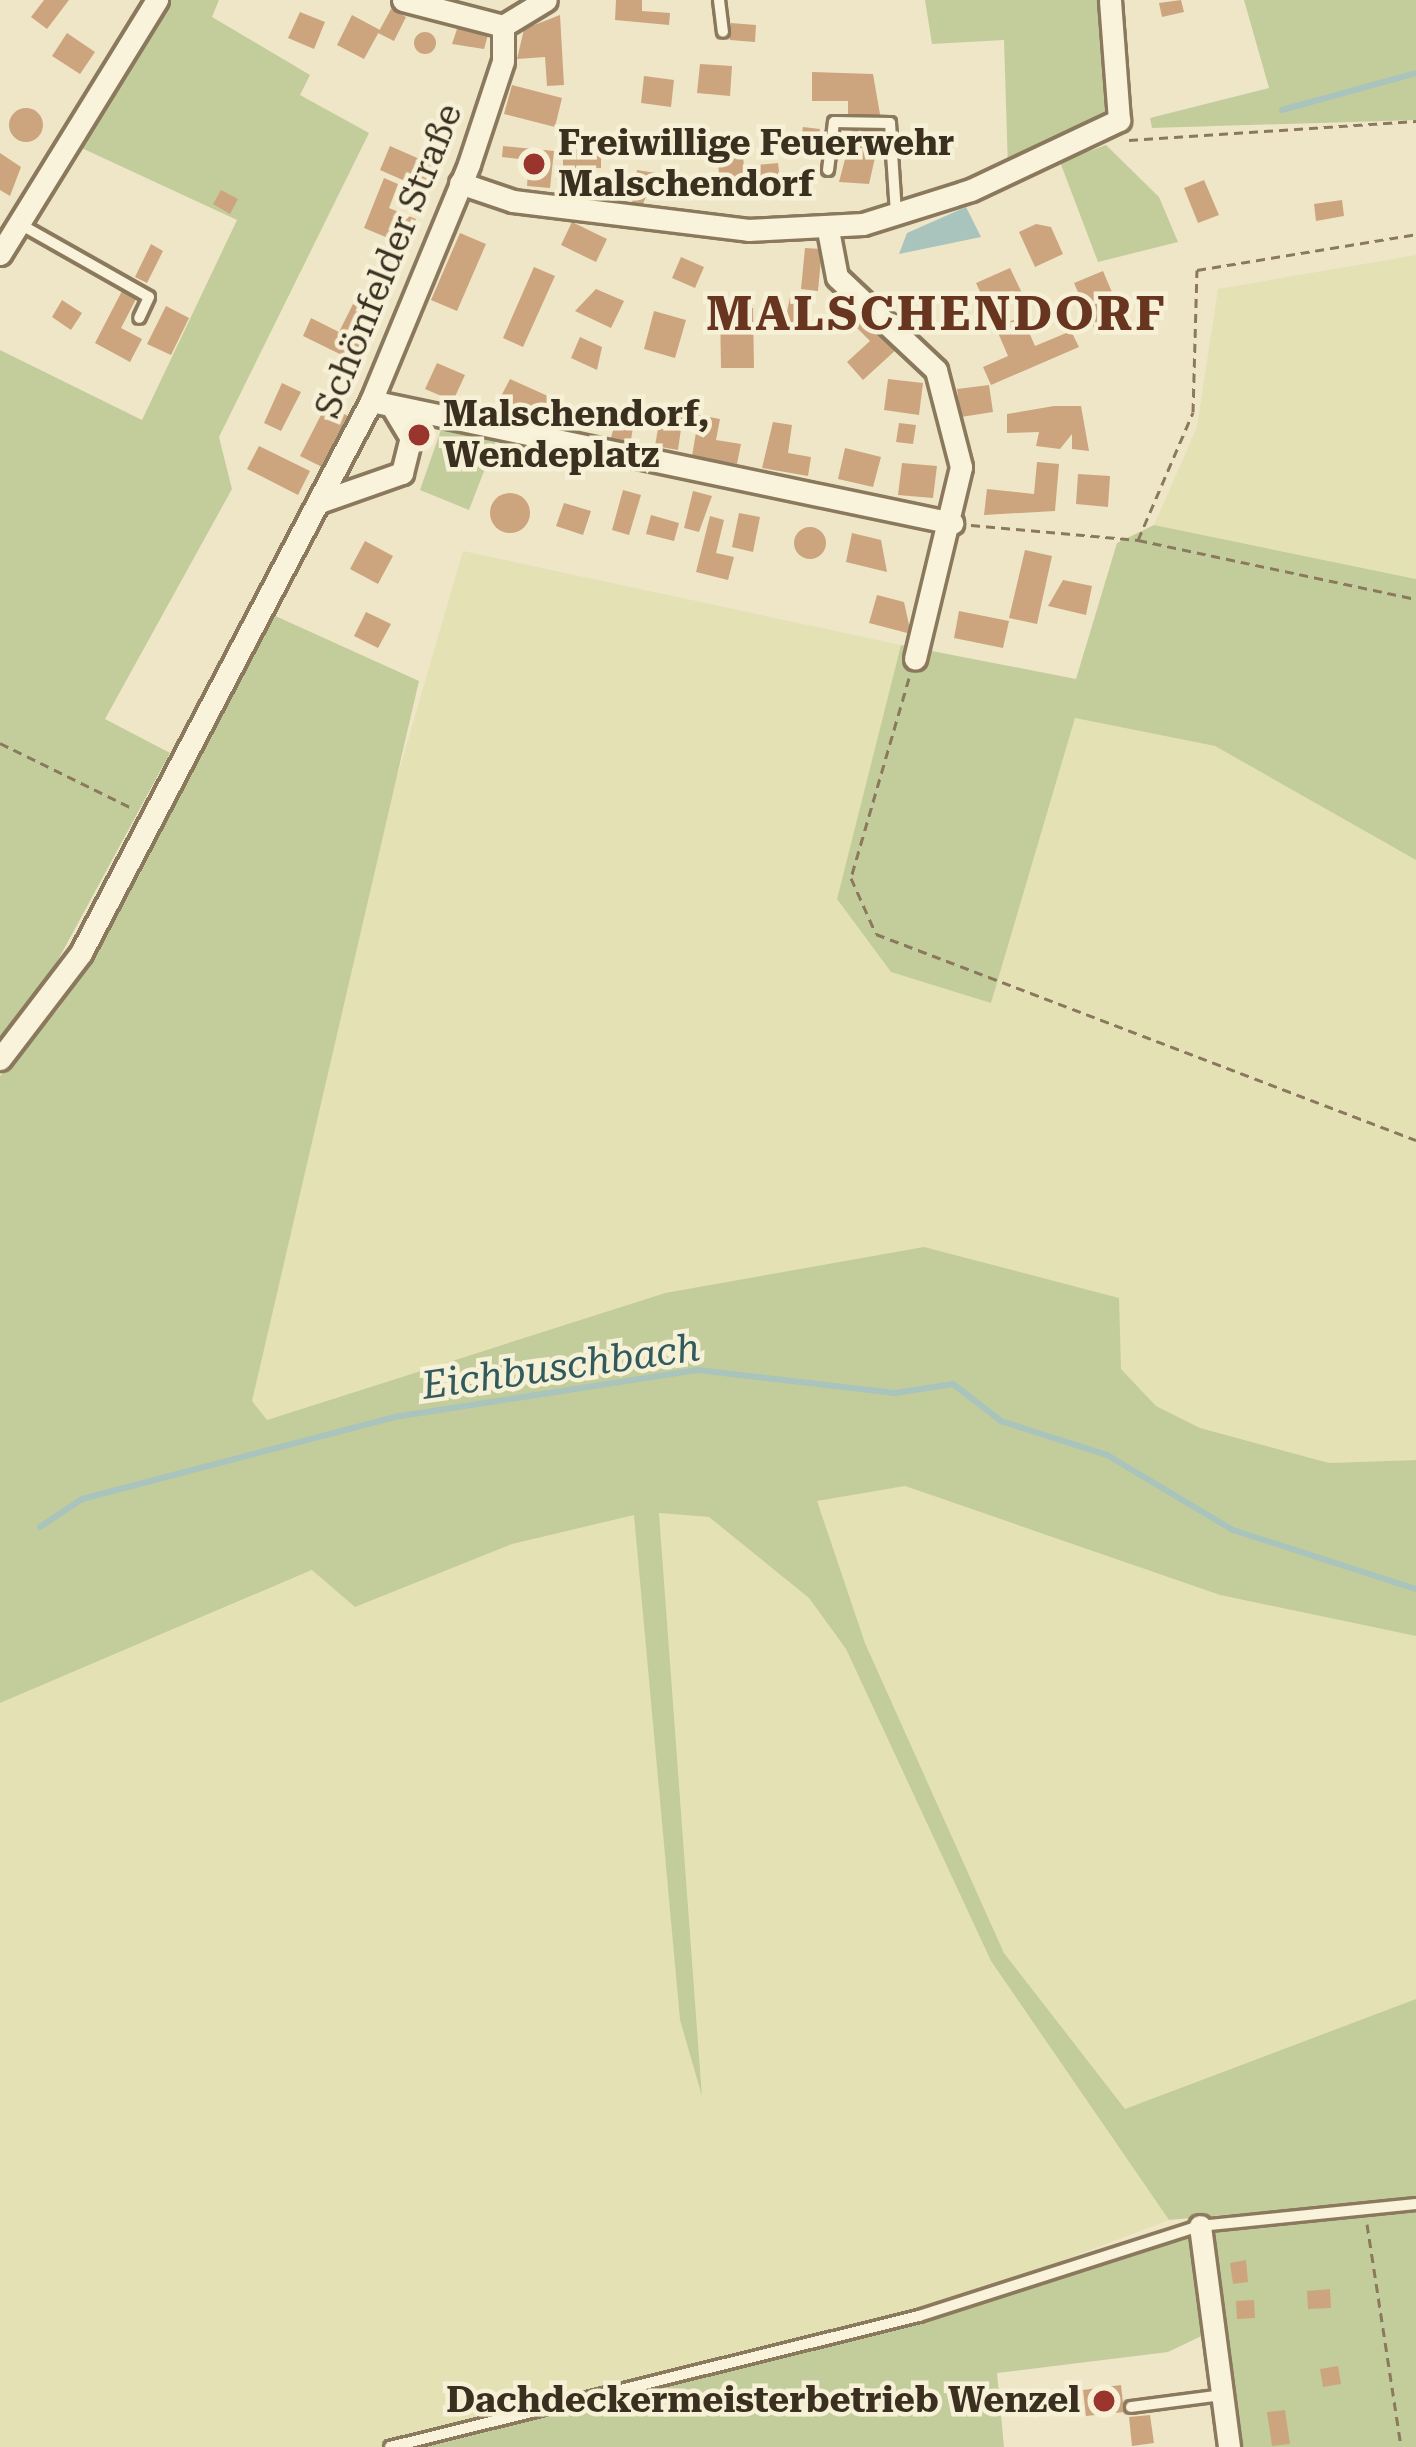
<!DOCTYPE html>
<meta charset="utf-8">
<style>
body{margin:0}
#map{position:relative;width:1416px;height:2447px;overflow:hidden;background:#efe6c8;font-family:"Roboto Serif",serif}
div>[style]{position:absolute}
.farmland>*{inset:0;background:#e4e1b5}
.green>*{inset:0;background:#c3cd9b}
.water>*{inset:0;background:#a9c3bd}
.stream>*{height:6px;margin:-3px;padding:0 3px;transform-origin:3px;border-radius:3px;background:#a9c3bd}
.building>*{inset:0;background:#cca57e}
.round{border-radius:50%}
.path>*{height:3px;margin-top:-1.5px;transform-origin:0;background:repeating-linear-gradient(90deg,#8b795d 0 9px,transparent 0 15px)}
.roads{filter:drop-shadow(3px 0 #8b795d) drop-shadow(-3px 0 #8b795d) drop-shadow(0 3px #8b795d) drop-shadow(0 -3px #8b795d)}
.service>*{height:10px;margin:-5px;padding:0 5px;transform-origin:5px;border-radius:5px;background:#f9f3db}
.minor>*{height:21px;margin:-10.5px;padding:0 10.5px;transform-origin:10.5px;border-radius:10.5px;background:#f9f3db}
.dots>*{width:33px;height:33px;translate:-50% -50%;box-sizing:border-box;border:6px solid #f6f0d7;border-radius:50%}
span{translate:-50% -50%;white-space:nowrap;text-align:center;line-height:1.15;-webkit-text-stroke:9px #f6f0d7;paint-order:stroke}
.poi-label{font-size:36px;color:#3b2f20;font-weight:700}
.left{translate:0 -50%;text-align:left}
.right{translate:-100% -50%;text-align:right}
.street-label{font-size:36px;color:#3b2f20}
.water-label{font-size:39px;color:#305a5b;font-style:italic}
.district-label{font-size:48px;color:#683520;font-weight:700;letter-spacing:3px}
</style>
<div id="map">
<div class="farmland">
<div style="clip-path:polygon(1416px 255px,1416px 579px,1154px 525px,1197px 427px,1218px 289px)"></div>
<div style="clip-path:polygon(463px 551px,901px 645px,837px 899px,891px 972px,991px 1002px,1075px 718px,1215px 746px,1416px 860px,1416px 1460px,1329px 1463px,1200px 1428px,1156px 1406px,1121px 1369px,1112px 1341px,664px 1293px,267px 1420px,251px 1400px,363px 894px)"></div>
<div style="clip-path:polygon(905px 1486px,1220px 1595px,1416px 1636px,1416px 1999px,1125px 2110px,1004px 1953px,865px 1643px,816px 1500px)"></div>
<div style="clip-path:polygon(659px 1513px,709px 1517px,809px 1598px,846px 1649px,991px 1961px,1169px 2220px,985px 2290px,380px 2447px,0 2447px,0 1703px,313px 1570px,635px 1514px,680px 2020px,702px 2092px)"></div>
</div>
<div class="green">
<div style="clip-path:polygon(166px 0,219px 0,212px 17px,310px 75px,300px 95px,369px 133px,219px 437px,232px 489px,105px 719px,170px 753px,38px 997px,0 1040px,0 350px,142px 420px,237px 220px,73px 144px)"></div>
<div style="clip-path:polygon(925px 0,1100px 0,1117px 113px,1008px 169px,1004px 40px,932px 44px)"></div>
<div style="clip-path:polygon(1244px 0,1416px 0,1416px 120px,1152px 128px,1150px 118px,1269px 88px)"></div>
<div style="clip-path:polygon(1106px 145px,1159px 197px,1178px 242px,1098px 262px,1060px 162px)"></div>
<div style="clip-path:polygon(442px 427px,496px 440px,469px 510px,420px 490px)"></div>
<div style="clip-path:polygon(1154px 525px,1416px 579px,1416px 860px,1215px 746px,1075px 718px,991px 1003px,891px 972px,837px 899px,901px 645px,1076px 679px,1117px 543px)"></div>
<div style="clip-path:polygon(271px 614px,419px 681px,252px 1401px,267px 1420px,665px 1293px,924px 1247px,1119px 1298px,1121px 1369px,1156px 1406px,1200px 1428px,1329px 1463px,1416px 1460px,1416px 1636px,1220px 1595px,905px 1486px,817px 1501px,865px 1643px,1004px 1953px,1125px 2109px,1416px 1999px,1416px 2198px,1169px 2220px,991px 1961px,846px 1649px,809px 1598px,709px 1517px,659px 1513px,702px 2096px,680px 2020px,634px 1515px,512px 1544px,355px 1607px,312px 1570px,0 1703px,0 1076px,59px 1008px,141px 872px)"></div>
<div style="clip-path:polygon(1416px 2204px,1416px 2447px,1231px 2447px,1214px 2330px,1168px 2352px,997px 2373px,1004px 2447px,410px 2447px,748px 2367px,1200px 2226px)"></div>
</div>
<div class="water">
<div style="clip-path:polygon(966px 207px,981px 237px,899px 254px,907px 233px)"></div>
</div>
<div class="stream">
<div style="left:1282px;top:110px;width:139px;rotate:-15.4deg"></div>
<div style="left:40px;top:1527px;width:50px;rotate:-33.7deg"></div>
<div style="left:82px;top:1499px;width:323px;rotate:-14.7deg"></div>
<div style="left:394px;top:1417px;width:308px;rotate:-8.8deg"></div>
<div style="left:698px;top:1370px;width:198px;rotate:6.7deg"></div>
<div style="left:895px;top:1393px;width:59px;rotate:-8.8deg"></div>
<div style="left:953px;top:1384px;width:61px;rotate:37.6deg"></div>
<div style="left:1001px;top:1421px;width:111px;rotate:17.8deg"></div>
<div style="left:1107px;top:1455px;width:147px;rotate:30.8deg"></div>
<div style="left:1233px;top:1530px;width:192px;rotate:17.9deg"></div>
</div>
<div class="building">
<div style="clip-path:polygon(44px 0,69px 0,47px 29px,31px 17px)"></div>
<div style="clip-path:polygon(616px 0,642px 0,642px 11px,670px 13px,669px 25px,615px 20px)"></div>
<div style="clip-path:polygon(1181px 0,1184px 12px,1162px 17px,1159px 3px)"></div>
<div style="clip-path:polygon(391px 9px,406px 17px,394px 41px,378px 33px)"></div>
<div style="clip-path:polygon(300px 12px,325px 22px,314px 49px,288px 38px)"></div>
<div style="clip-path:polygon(352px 15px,380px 30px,364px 59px,337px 45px)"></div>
<div style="clip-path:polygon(560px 15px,564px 85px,547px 86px,545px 57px,517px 59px,524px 29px)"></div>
<div style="clip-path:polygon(731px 23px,756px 25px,755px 42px,730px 40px)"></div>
<div style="clip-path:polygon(458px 26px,488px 35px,484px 49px,452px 44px)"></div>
<div class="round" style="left:414px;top:32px;width:22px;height:22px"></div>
<div style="clip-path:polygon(67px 33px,95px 52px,80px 74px,52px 56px)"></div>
<div style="clip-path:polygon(700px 64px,732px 66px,730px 96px,697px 93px)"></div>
<div style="clip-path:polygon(812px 72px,873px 74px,881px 120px,848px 119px,848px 101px,812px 101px)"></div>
<div style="clip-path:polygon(644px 76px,674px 80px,671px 107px,641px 103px)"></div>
<div style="clip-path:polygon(512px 85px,562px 98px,555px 127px,504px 114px)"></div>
<div class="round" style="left:9px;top:108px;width:34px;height:34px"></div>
<div style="clip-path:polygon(854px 125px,882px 127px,869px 184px,839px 182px)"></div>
<div style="clip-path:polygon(803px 127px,820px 129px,816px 155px,799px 152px)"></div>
<div style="clip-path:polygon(741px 137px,744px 166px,778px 163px,780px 179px,720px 185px,716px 140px)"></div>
<div style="clip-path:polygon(390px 146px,440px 168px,430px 192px,380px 170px)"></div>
<div style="clip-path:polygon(503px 146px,554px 151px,550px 188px,527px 186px,529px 160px,502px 157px)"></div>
<div style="clip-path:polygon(563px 148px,601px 149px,601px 168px,563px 168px)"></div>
<div style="clip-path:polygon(0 153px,21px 167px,10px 196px,0 190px)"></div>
<div style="clip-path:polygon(571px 170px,574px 197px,560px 198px,557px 172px)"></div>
<div style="clip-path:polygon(637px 170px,656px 173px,642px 206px,632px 204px)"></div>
<div style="clip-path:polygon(384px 178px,398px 184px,389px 208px,416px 219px,405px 245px,364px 228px)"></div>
<div style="clip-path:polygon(1204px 180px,1219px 215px,1198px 223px,1184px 188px)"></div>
<div style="clip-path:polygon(221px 190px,238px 199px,230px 214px,213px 204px)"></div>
<div style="clip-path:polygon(1342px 200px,1344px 216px,1316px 221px,1314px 204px)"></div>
<div style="clip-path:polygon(572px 222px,607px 239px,596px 262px,561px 245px)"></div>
<div style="clip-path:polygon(1036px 224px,1051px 227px,1063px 254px,1035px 267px,1019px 232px)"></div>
<div style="clip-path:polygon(460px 233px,486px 244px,457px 311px,431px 300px)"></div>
<div style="clip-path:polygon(151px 244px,163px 251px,147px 283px,135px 277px)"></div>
<div style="clip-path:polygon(805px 248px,822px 249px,818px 291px,801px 289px)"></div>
<div style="clip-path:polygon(681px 257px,704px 267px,695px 288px,672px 278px)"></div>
<div style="clip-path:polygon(534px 267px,555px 276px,523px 347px,503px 338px)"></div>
<div style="clip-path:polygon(1010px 268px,1022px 293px,988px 309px,976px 283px)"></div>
<div style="clip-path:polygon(1103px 271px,1125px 323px,1097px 335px,1074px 283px)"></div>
<div style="clip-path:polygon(596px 289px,624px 301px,611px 328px,575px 311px)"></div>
<div style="clip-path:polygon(122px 291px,136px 299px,121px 328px,142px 339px,130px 362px,95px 343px)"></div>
<div style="clip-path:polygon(790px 297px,802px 300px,795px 328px,784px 326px)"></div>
<div style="clip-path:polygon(62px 300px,82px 313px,71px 330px,52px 317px)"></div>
<div style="clip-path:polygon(353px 304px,374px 315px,352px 360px,303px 336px,311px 318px,339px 332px)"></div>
<div style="clip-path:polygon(166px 306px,189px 318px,171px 355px,147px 344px)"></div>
<div style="clip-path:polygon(753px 308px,754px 368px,721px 368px,720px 309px)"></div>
<div style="clip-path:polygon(862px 309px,898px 348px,863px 380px,847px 362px,870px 341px,849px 320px)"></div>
<div style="clip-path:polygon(654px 311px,686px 320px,675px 358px,644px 349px)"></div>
<div style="clip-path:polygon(1022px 316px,1035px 346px,1071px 331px,1079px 347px,991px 385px,983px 367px,1008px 356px,996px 328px)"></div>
<div style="clip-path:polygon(580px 337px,602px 347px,597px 370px,571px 358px)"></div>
<div style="clip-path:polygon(437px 363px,465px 375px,453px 401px,425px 389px)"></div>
<div style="clip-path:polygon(510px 379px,550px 397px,540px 421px,498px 402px)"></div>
<div style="clip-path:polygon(888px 379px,923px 383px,919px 415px,884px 410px)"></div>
<div style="clip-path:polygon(282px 383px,301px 392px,281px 431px,264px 423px)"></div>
<div style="clip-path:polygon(989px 385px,993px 412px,961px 417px,957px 389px)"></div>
<div style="clip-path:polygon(326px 405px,350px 417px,324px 468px,300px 456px)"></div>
<div style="clip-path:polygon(620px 406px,636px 409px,629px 452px,608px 448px)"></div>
<div style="clip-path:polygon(1054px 406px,1081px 406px,1089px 451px,1072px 449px,1072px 434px,1060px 449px,1036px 446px,1039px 432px,1007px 433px,1007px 414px)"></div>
<div style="clip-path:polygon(661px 411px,683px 415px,678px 450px,655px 446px)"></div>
<div style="clip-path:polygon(699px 415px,720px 419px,716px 440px,741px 444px,737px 464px,692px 456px)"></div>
<div style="clip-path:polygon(773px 422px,792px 425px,788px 453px,811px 457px,808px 476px,762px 468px)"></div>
<div style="clip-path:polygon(899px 423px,916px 425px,913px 444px,896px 442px)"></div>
<div style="clip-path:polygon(259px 446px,310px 471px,298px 495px,247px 469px)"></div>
<div style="clip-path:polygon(845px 448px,881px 457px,873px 487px,838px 479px)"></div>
<div style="clip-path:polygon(1037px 462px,1059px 464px,1055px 511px,984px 515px,987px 489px,1034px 494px)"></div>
<div style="clip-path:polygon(902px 463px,937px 466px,933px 498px,898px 495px)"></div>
<div style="clip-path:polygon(1078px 474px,1110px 476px,1108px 507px,1076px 504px)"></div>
<div style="clip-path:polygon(623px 490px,641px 495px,629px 535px,612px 530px)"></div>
<div style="clip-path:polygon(693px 491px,712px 496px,699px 532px,684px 528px)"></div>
<div class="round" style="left:490px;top:493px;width:40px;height:40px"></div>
<div style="clip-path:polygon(564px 503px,591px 511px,583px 535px,556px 526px)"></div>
<div style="clip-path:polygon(739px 513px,760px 517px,753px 552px,732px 547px)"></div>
<div style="clip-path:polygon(651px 515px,679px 523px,674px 541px,646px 534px)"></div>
<div style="clip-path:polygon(710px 516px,724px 520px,716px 553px,734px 557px,728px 580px,696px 572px)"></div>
<div class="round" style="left:794px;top:527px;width:32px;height:32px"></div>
<div style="clip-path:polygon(852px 533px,881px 540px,887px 572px,846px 562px)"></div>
<div style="clip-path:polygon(365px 541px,393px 556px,378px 584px,350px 569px)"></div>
<div style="clip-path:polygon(1025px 550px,1052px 556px,1037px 624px,1009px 618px)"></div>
<div style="clip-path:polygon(1063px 580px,1092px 586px,1086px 615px,1048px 606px)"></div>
<div style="clip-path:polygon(877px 595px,904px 602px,911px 634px,869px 623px)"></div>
<div style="clip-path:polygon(959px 611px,1009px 621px,1003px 648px,954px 638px)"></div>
<div style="clip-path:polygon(366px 612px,391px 624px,378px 648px,354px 636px)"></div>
<div style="clip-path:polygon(1246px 2260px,1248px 2282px,1233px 2284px,1230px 2263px)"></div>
<div style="clip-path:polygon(1330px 2289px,1331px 2308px,1308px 2309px,1307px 2291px)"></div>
<div style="clip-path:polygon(1254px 2300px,1255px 2318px,1237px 2319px,1236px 2301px)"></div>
<div style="clip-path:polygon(1338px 2366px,1341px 2384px,1323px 2387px,1320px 2369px)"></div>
<div style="clip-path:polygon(1121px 2385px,1124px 2412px,1086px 2416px,1083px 2390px)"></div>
<div style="clip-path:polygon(1285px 2410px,1290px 2444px,1272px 2446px,1267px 2412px)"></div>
<div style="clip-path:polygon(1150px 2415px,1154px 2443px,1132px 2446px,1129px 2417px)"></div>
</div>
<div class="path">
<div style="left:1129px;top:140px;width:288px;rotate:-3.8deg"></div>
<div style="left:971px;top:525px;width:168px;rotate:5.1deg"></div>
<div style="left:1138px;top:540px;width:284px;rotate:12deg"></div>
<div style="left:1138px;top:540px;width:139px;rotate:-66.7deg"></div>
<div style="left:1193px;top:412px;width:142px;rotate:-88.4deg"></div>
<div style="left:1197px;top:270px;width:222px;rotate:-9.3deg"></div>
<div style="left:909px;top:678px;width:208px;rotate:106.2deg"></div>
<div style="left:851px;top:878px;width:61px;rotate:65.9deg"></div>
<div style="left:876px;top:934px;width:578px;rotate:20.88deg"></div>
<div style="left:0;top:743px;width:149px;rotate:26.2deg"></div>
<div style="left:1367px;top:2224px;width:226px;rotate:81.3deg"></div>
</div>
<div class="roads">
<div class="service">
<div style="left:719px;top:0;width:32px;rotate:83deg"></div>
<div style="left:828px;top:170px;width:48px;rotate:-82.9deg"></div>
<div style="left:834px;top:122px;width:56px;rotate:1deg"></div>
<div style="left:890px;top:123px;width:91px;rotate:86.2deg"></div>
<div style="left:18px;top:223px;width:150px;rotate:29.5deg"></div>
<div style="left:149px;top:297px;width:23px;rotate:115deg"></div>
<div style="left:1131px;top:2407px;width:92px;rotate:-7.5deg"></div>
<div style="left:390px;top:2447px;width:545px;rotate:-13.91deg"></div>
<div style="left:919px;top:2316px;width:295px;rotate:-17.8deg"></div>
<div style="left:1200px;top:2226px;width:217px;rotate:-5.8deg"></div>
</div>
<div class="minor">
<div style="left:403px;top:0;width:103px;rotate:14.6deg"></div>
<div style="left:503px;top:26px;width:50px;rotate:-31.2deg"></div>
<div style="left:460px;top:183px;width:56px;rotate:18.8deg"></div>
<div style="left:513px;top:201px;width:237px;rotate:7deg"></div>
<div style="left:748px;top:230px;width:115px;rotate:-3deg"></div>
<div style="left:863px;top:224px;width:113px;rotate:-17.5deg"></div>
<div style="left:971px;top:190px;width:164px;rotate:-25.3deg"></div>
<div style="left:1119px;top:120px;width:120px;rotate:-94.3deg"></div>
<div style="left:828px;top:230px;width:48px;rotate:79.2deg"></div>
<div style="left:837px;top:277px;width:136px;rotate:43.2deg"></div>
<div style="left:936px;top:370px;width:100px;rotate:75.5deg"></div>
<div style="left:961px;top:467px;width:197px;rotate:103.5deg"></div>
<div style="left:0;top:254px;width:299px;rotate:-58.3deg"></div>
<div style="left:371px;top:401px;width:594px;rotate:11.86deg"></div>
<div style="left:322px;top:501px;width:85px;rotate:-19.3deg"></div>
<div style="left:402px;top:473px;width:36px;rotate:-76deg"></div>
<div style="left:411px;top:438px;width:37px;rotate:-121deg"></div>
<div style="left:0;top:1059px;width:133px;rotate:-52.6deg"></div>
<div style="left:81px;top:953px;width:624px;rotate:-62.28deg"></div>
<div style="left:371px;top:401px;width:256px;rotate:-67.5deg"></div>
<div style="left:469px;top:164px;width:108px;rotate:-71.7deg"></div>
<div style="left:503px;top:61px;width:35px;rotate:-90deg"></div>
<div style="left:1200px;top:2226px;width:223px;rotate:82.5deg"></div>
</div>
</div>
<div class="dots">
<div style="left:534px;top:164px;background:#9a352d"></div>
<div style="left:419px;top:435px;background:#9a352d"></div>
<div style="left:1104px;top:2401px;background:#9a352d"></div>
</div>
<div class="poi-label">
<span class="left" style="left:558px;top:164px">Freiwillige Feuerwehr<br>Malschendorf</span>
<span class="left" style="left:443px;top:435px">Malschendorf,<br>Wendeplatz</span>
<span class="right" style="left:1080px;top:2401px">Dachdeckermeisterbetrieb Wenzel</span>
</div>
<div class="street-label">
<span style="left:389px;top:261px;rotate:-68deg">Schönfelder Straße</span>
</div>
<div class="water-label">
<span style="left:561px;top:1367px;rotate:-8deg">Eichbuschbach</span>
</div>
<div class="district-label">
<span style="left:937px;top:315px">MALSCHENDORF</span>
</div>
</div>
